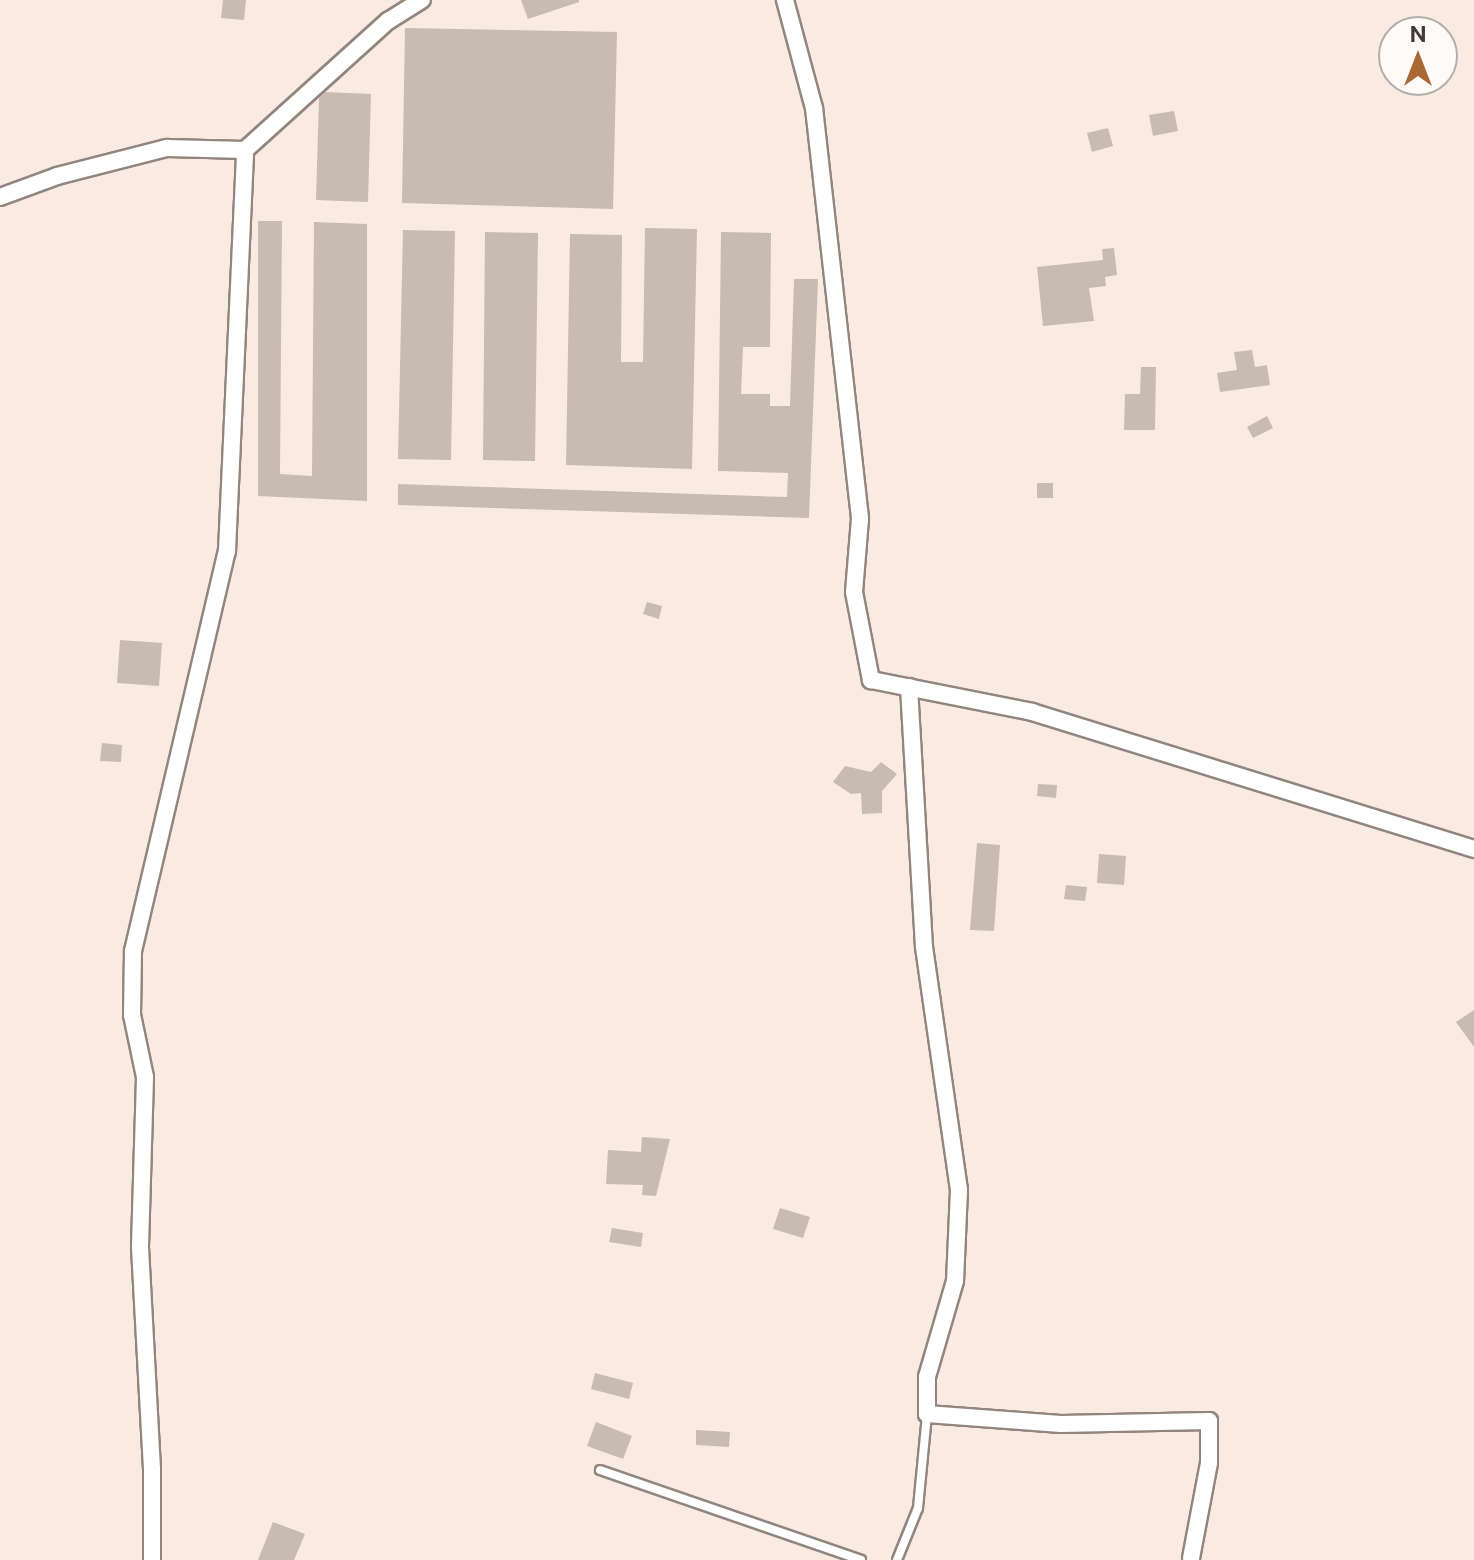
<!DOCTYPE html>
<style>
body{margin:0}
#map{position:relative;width:1474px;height:1560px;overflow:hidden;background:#f9ebe1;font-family:"Public Sans",sans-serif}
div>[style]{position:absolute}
.building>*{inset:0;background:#c8bbb2}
.roads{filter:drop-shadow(2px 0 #92857d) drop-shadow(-2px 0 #92857d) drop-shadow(0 2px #92857d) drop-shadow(0 -2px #92857d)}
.service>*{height:8px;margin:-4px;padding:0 4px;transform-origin:4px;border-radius:4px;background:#fff}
.minor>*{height:16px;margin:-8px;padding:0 8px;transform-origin:8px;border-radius:8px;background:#fff}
span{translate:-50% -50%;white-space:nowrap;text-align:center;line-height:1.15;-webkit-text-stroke:7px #fdfaf8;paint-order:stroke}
.north{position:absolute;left:1378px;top:16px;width:80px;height:80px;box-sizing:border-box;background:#fdfaf8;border:2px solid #b2aeab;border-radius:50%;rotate:0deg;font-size:22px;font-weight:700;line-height:32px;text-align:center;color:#413b38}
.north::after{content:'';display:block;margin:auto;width:28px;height:36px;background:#aa6835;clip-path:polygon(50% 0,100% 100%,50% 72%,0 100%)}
</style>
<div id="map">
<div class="building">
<div style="clip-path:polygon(223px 0,246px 0,244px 20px,221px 18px)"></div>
<div style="clip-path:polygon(521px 0,579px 0,579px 2px,528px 19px)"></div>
<div style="clip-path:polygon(405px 28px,617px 32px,613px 209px,402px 203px)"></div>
<div style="clip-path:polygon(326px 92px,371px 94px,368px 202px,316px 200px,319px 98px)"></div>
<div style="clip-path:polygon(1174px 111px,1178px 131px,1153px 136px,1149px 115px)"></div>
<div style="clip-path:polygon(1108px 128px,1113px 146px,1092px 152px,1087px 133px)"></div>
<div style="clip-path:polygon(258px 221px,282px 221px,280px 474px,312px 476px,314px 222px,367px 224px,367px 501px,258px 496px)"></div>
<div style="clip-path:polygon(645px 228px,697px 229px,692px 469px,566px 465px,570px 234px,622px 235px,621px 362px,643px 362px)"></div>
<div style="clip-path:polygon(403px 230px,455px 231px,451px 460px,398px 459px)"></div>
<div style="clip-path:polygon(485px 232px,538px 233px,535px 461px,483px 460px)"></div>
<div style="clip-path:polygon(721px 232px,771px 233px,770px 347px,743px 347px,741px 394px,770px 394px,770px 406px,790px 406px,794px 279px,818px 279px,809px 518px,398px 505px,398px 484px,787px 497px,788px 473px,718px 471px)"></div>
<div style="clip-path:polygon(1114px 248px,1117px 275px,1105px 277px,1106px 286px,1089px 288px,1094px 321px,1043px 326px,1037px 267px,1103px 260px,1102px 249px)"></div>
<div style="clip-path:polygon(1252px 350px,1255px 367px,1267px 365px,1270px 385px,1220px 392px,1217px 373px,1237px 370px,1234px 352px)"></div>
<div style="clip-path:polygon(1141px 367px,1156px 367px,1155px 430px,1124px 430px,1125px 394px,1140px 394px)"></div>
<div style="clip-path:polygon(1267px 416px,1273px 428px,1253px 438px,1247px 427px)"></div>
<div style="clip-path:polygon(1037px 483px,1053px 483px,1053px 498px,1037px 498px)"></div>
<div style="clip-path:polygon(647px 602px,662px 606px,659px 619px,643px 614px)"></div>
<div style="clip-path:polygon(120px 640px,162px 643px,159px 686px,117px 683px)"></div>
<div style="clip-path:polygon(102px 743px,122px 745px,121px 762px,100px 761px)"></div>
<div style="clip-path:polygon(881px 762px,897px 774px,882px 791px,882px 813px,862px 814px,861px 793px,851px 794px,833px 782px,845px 766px,871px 772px)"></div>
<div style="clip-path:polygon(1038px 784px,1057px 785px,1056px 798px,1037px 796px)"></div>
<div style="clip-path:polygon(977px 843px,1000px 845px,994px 931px,970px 930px)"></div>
<div style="clip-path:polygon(1099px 854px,1126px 856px,1124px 885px,1097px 883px)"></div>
<div style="clip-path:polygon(1066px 885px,1087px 887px,1085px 901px,1064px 899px)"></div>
<div style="clip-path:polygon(1474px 1010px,1474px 1047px,1456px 1022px)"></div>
<div style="clip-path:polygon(642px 1137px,670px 1139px,656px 1196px,642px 1195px,643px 1185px,606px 1184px,608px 1150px,641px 1152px)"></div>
<div style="clip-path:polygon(780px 1208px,810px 1217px,803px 1238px,773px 1229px)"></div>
<div style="clip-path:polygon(612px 1228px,643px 1233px,641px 1247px,609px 1242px)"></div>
<div style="clip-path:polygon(595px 1373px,633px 1383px,629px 1399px,591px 1389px)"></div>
<div style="clip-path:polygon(596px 1422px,632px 1436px,623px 1459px,587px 1446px)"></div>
<div style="clip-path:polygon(696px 1430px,730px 1432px,729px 1447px,696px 1445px)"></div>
<div style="clip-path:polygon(273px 1522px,305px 1534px,294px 1560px,258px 1560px)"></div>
</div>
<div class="roads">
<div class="service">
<div style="left:600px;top:1470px;width:276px;rotate:19deg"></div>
<div style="left:897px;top:1560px;width:56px;rotate:-68deg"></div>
<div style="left:918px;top:1508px;width:94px;rotate:-84.5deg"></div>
</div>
<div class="minor">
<div style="left:785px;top:0;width:112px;rotate:75deg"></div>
<div style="left:814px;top:108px;width:414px;rotate:83.6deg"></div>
<div style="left:860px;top:519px;width:73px;rotate:94.7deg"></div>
<div style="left:854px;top:592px;width:90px;rotate:79.1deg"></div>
<div style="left:871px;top:680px;width:164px;rotate:11.2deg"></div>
<div style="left:1032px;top:712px;width:463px;rotate:17.2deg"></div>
<div style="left:0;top:197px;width:61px;rotate:-20.2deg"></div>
<div style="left:57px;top:176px;width:114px;rotate:-14.3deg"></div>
<div style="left:167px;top:148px;width:78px;rotate:1.5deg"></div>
<div style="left:909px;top:687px;width:260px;rotate:86.7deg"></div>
<div style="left:924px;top:947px;width:246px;rotate:81.8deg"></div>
<div style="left:959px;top:1190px;width:91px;rotate:92.5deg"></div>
<div style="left:955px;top:1281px;width:100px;rotate:106.3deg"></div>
<div style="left:927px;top:1377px;width:37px;rotate:90deg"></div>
<div style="left:927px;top:1414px;width:134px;rotate:4.3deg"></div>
<div style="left:1061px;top:1424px;width:148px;rotate:-1.2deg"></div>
<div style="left:1209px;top:1421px;width:42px;rotate:90deg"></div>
<div style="left:1209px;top:1463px;width:97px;rotate:100.7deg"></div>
<div style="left:152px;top:1560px;width:91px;rotate:-90deg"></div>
<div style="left:152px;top:1469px;width:223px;rotate:-93.1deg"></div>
<div style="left:140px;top:1246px;width:169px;rotate:-88.3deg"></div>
<div style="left:145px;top:1077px;width:63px;rotate:-101.8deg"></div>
<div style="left:132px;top:1015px;width:64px;rotate:-89.1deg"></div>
<div style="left:133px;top:951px;width:411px;rotate:-76.8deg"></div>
<div style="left:227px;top:551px;width:401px;rotate:-87.4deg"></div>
<div style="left:245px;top:150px;width:193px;rotate:-42.1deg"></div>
<div style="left:388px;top:21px;width:40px;rotate:-32deg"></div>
</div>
</div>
<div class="north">N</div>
</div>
